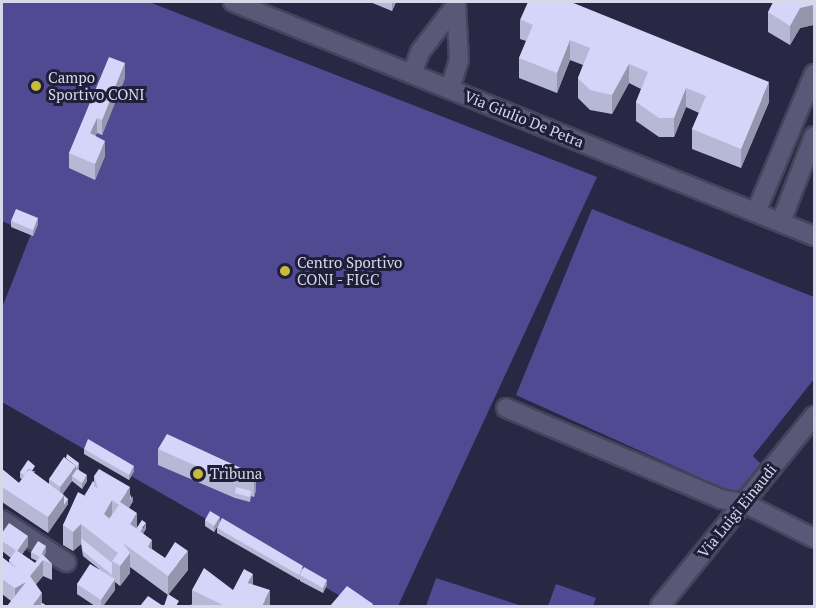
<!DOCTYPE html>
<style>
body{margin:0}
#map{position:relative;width:816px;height:608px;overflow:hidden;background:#292844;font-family:"PT Serif",serif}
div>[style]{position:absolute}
.green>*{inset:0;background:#504a93}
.roads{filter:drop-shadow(2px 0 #45445b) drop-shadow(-2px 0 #45445b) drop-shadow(0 2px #45445b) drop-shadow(0 -2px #45445b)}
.street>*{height:18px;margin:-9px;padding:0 9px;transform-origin:9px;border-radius:9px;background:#595877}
.wall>*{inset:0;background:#b7b7d6}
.shaded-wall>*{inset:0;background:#9595ae}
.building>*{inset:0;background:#d5d5f9}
.dots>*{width:16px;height:16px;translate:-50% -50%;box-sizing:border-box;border:3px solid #201e39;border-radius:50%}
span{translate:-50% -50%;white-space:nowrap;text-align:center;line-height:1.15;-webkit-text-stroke:6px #201e39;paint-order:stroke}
.poi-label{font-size:15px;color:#d8d8ea}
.left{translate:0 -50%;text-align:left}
.street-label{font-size:15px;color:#d8d8ea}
.frame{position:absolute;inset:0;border:3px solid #d8d8ea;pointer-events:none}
</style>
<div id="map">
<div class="green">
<div style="clip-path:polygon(2px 2px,149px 2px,597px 177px,398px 606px,358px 606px,2px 402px,2px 308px,31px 234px,2px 221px)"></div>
<div style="clip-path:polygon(592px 209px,814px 297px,814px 379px,753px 456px,762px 465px,736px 494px,516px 395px)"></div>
<div style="clip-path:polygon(436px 578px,522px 606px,426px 606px)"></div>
<div style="clip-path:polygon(556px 584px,596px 598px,593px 606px,548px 606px)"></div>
</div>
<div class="roads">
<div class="street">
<div style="left:233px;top:2px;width:626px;rotate:21.94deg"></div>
<div style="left:412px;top:74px;width:23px;rotate:-70deg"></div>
<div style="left:420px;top:52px;width:59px;rotate:-52.5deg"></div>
<div style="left:450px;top:89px;width:30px;rotate:-73deg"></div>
<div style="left:459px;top:60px;width:58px;rotate:-93deg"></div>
<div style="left:756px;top:212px;width:150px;rotate:-67.2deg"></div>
<div style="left:781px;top:222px;width:92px;rotate:-69deg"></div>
<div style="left:506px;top:408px;width:233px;rotate:22.9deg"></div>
<div style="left:721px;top:499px;width:23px;rotate:10deg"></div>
<div style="left:744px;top:503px;width:78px;rotate:26.6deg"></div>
<div style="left:2px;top:520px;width:77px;rotate:33.3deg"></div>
<div style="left:660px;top:606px;width:245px;rotate:-51deg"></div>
</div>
</div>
<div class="wall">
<div style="clip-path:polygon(370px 2px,396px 2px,392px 11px)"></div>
<div style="clip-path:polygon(814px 2px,814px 12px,813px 25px,800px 28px,790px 45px,768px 32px,768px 12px)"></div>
<div style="clip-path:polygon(520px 20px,769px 102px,741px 168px,692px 149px,692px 129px,699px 113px,686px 107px,674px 137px,659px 137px,636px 121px,636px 102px,641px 89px,629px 83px,612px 114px,590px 110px,578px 98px,578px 78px,583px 65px,570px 60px,557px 93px,519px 78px,519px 58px,526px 41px,520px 39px)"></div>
<div style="clip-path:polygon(125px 78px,102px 135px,97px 133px,95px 136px,105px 156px,95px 180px,69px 168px,69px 153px)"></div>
<div style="clip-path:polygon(11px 221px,38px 224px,33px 236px,11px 227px)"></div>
<div style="clip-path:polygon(84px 449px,134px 471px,129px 480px,84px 454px)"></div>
<div style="clip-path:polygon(158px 449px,256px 475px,256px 490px,254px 497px,251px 496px,250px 502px,235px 498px,158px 465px)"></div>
<div style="clip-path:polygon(2px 469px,19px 483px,22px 479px,20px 478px,20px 472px,35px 471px,34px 473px,49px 484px,49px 479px,79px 469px,79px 470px,87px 481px,82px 489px,72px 481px,62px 494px,68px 504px,48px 533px,2px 502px)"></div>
<div style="clip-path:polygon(94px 476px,130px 494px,133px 501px,129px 508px,137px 527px,146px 529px,143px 533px,152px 549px,165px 558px,188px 570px,168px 595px,130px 567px,130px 573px,120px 586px,115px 582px,115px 590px,103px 606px,95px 606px,77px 594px,77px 584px,99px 569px,83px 556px,81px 544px,73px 551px,63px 545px,63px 525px,94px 482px)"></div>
<div style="clip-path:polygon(205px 520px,220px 522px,214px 532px,205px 526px)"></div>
<div style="clip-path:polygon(217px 528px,303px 569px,327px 585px,323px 593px,300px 581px,300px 579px,299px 580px,217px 533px)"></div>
<div style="clip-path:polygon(2px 533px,28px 546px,22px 554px,35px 563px,37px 561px,31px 558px,31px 552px,46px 552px,44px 556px,52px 564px,52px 580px,43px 576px,36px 584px,42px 603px,47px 606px,8px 606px,8px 605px,11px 601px,2px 594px,2px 557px,9px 563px,9px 560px,11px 558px,2px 551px)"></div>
<div style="clip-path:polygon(253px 585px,270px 606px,190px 606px,192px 604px,192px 590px,233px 590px)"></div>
</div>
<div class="shaded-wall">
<div style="clip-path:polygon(392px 2px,396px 2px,392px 11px)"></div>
<div style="clip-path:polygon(813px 2px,814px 2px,814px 12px,813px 25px,800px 28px,790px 45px,790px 26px,800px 8px)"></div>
<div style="clip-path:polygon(570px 40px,570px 60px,557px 93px,557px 73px)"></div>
<div style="clip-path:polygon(125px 63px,125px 78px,102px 135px,102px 120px)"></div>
<div style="clip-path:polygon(629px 64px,629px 83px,612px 114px,612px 95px)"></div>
<div style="clip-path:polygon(769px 82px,769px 102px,741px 168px,741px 149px)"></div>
<div style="clip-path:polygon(686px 88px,686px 107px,674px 137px,674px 118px)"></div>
<div style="clip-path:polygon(97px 118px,97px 133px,90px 149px,90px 133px)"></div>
<div style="clip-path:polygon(105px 141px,105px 156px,95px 180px,95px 164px)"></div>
<div style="clip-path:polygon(38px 218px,38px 224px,33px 236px,33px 230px)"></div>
<div style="clip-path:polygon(79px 463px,79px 469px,76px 475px,72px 476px,72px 481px,60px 498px,60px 487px,76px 466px)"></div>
<div style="clip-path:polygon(134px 466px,134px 471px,129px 480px,129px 475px)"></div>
<div style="clip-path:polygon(87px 475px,87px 481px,82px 489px,82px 483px)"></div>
<div style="clip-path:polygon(256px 475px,256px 490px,254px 497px,254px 482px)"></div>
<div style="clip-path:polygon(130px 487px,130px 501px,133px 496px,133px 501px,120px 522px,120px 502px)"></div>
<div style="clip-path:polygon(64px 495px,68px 499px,68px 504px,48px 533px,48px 517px)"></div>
<div style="clip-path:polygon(112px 500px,112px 520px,104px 514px)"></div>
<div style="clip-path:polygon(137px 513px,137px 532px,130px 524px)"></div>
<div style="clip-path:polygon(220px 517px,220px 522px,214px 532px,214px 526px)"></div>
<div style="clip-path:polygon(146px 523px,146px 529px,140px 538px,140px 533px)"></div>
<div style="clip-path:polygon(81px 524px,81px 544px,73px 551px,73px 532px)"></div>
<div style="clip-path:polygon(28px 536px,28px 546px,17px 562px,17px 551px)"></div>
<div style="clip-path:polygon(152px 540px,152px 560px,148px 547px)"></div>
<div style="clip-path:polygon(46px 546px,46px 552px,40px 563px,40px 557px)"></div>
<div style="clip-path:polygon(188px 551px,188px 570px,168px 595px,168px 576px)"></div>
<div style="clip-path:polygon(130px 553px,130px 573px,120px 586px,120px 566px)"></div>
<div style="clip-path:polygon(43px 560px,43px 576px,30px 592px,30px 576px)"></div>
<div style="clip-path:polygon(253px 574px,253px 593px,248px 583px)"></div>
<div style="clip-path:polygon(115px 579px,115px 590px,103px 606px,101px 606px,101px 600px)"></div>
<div style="clip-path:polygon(327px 580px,327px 585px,323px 593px,323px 588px)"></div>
<div style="clip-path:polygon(26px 582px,15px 603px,15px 588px)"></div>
<div style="clip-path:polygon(270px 590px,270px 606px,262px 606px)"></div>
<div style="clip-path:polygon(42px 593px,42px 606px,32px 606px)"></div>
</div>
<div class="building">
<div style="clip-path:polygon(528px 2px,571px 2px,769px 82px,741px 149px,692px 129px,706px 96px,686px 88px,674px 118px,659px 118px,636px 102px,648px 72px,629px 64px,612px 95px,590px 90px,578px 78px,590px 48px,570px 40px,557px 73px,519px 58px,533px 25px,520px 20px)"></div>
<div style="clip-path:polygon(773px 2px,813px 2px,813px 5px,800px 8px,790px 26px,768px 12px)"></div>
<div style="clip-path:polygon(109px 57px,125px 63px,102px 120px,97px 118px,90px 133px,105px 141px,95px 164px,69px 153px)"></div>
<div style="clip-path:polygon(16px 209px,38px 218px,33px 230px,11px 221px)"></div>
<div style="clip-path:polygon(167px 434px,256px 475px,254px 482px,236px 477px,235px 483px,158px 449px)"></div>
<div style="clip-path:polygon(88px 439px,134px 466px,129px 475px,84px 449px)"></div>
<div style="clip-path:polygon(67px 454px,79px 463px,76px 469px,76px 466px,66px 458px)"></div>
<div style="clip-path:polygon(64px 457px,76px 466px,60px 487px,49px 479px)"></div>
<div style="clip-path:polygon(28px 460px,35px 466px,32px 471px,29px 469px,24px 475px,20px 472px)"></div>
<div style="clip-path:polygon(2px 469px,19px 483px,29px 469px,64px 495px,48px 517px,2px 487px)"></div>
<div style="clip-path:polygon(77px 469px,87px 475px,82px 483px,72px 476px)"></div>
<div style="clip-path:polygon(evenodd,99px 469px,130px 487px,120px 502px,137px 513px,130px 524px,152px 540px,148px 547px,165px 558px,175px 542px,188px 551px,168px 576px,123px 543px,130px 553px,120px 566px,112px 561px,118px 553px,81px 524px,73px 532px,63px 525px,78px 492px,87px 497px,93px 486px,98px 488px,94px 476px,99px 469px,112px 500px,119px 505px,109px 519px,104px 514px,112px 500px)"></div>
<div style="clip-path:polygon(93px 481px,94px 482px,94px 487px,93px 486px,87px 497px,85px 495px)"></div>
<div style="clip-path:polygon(236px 487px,251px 491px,250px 497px,235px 493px)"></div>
<div style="clip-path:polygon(64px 496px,68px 499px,64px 505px)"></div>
<div style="clip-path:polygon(210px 511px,220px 517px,214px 526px,205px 520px)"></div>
<div style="clip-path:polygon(222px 518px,303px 566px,299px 575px,217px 528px)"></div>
<div style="clip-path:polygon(142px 520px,146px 523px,140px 531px,136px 529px)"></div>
<div style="clip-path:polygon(9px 523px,28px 536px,17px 551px,2px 541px,2px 533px)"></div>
<div style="clip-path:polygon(81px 538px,112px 563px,112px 575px,83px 551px)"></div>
<div style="clip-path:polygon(38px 541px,46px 546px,40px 557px,31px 552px)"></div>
<div style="clip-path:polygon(16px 550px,35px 563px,42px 554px,52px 564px,43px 560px,30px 576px,42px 593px,32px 606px,10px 606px,8px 605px,26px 582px,15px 588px,2px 579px,2px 557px,17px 569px,9px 560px)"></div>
<div style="clip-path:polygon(90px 564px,115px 579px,101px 600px,77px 584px)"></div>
<div style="clip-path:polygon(304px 567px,327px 580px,323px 588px,300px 575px)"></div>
<div style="clip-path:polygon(204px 568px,233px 590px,244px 569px,253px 574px,248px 583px,270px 590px,262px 606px,222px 606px,223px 605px,192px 590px)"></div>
<div style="clip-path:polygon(347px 586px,373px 604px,372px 606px,330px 606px)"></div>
<div style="clip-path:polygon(168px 594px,179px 601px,176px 606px,164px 606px)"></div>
<div style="clip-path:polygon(148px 596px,163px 606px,140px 606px)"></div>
<div style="clip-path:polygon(42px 603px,47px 606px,40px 606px)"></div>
</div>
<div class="dots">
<div style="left:36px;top:86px;background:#c6bc3c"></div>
<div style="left:285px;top:271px;background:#c6bc3c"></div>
<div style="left:198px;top:474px;background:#c6bc3c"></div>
</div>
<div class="poi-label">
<span class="left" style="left:48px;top:86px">Campo<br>Sportivo CONI</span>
<span class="left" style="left:297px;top:271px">Centro Sportivo<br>CONI - FIGC</span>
<span class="left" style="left:210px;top:474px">Tribuna</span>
</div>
<div class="street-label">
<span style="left:524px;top:119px;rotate:22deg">Via Giulio De Petra</span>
<span style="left:737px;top:511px;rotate:-51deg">Via Luigi Einaudi</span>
</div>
<div class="frame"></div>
</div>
